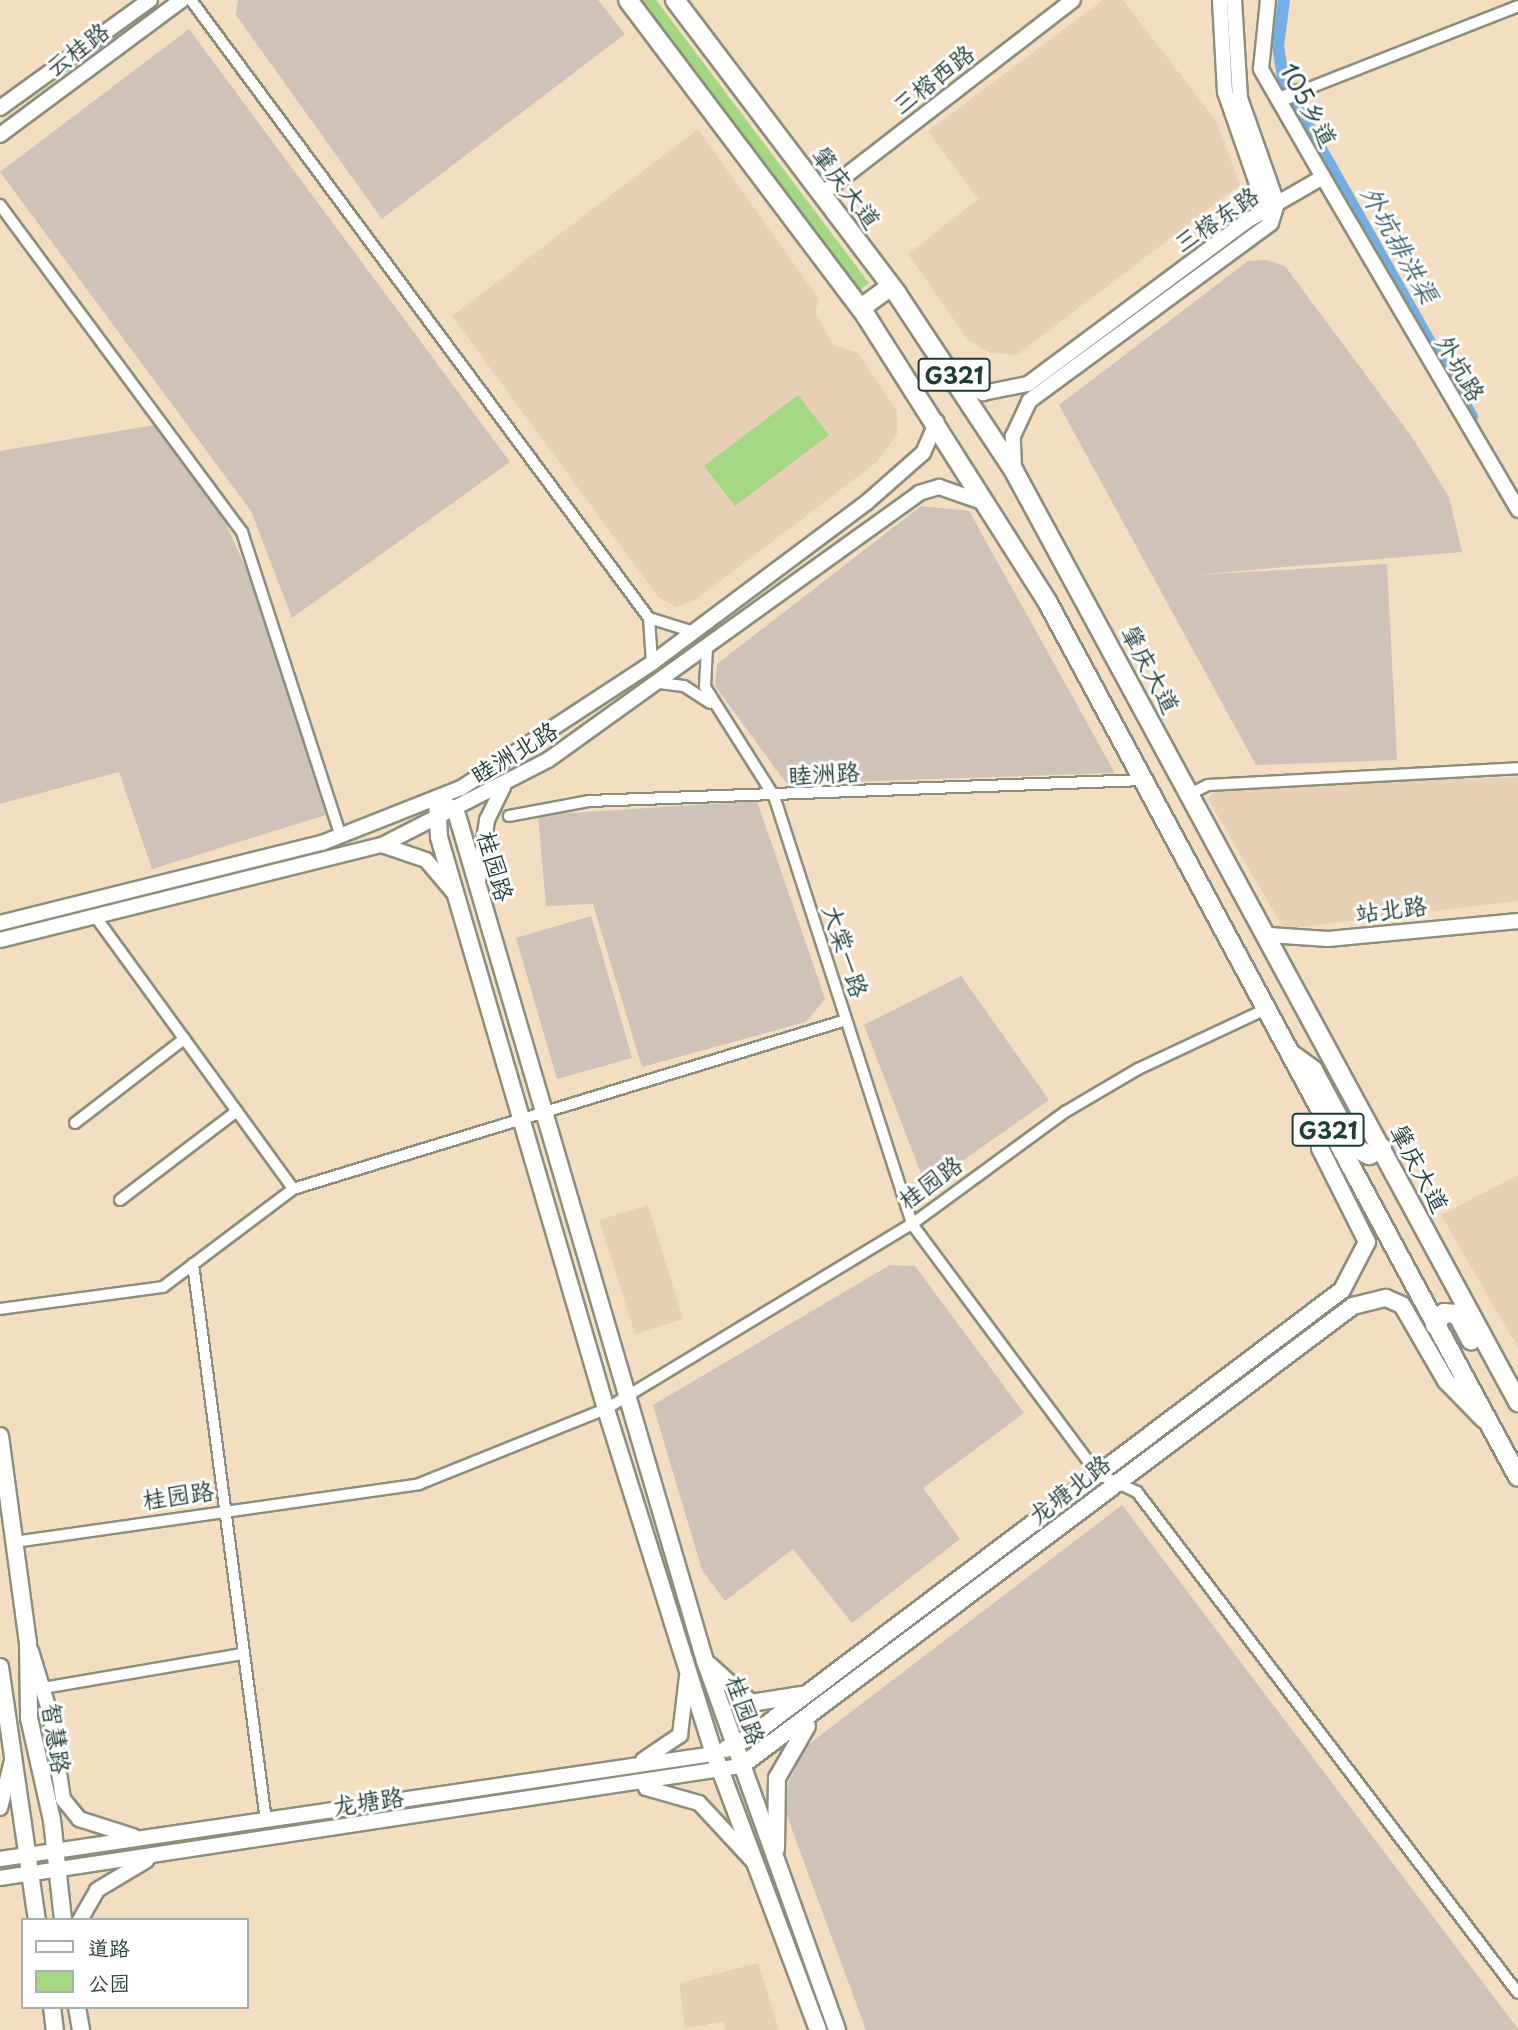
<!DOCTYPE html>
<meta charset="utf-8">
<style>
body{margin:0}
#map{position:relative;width:1518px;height:2030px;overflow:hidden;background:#f4dec2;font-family:"Playpen Sans","LXGW WenKai TC",sans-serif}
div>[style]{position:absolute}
.built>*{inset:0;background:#e8d0b7}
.industrial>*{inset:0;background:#cec2b9}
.green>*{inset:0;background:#a5d684}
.canal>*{height:12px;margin:-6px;padding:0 6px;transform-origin:6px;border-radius:6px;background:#73afe5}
.roads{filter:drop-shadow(2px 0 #8a8e7b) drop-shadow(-2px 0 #8a8e7b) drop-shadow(0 2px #8a8e7b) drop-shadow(0 -2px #8a8e7b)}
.minor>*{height:10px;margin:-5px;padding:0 5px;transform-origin:5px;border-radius:5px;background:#fff}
.tertiary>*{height:14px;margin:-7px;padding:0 7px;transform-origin:7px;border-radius:7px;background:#fff}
.secondary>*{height:16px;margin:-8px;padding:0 8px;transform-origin:8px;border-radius:8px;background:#fff}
.trunk>*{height:18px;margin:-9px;padding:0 9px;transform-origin:9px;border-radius:9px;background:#fff}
span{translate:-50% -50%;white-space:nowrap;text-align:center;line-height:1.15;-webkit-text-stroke:6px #fff;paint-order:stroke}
.shield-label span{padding:2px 5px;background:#fff;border:2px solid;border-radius:5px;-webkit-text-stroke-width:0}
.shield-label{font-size:23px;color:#1f3d34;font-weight:700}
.street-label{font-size:24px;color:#1f3d34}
.water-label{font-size:26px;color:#385f69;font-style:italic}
.legend{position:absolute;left:21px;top:1918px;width:228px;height:91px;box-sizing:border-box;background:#fff;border:2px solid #a5b1ae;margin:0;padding:9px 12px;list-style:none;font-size:21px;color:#1f3d34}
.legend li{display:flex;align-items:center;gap:14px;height:35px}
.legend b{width:35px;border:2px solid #a5b1ae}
</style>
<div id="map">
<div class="built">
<div style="clip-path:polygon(1103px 0,1123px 0,1216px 121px,1240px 185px,1017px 355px,990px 353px,968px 340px,908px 254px,978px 199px,928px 131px)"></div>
<div style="clip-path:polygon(698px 129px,819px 299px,815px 313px,834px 345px,858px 353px,897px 411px,897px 435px,877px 462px,695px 600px,676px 607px,658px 597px,452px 316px)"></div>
<div style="clip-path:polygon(1518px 777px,1518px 901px,1284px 929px,1208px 799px,1217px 788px)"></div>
<div style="clip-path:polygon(1518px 1175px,1518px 1348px,1441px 1215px)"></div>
<div style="clip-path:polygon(648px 1205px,683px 1319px,635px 1334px,599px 1220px)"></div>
<div style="clip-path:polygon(758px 1963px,779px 2030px,725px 2030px,724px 2022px,685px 2028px,679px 1983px)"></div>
</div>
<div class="industrial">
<div style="clip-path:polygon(238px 0,598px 0,625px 34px,382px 219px,236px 15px)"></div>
<div style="clip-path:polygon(189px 29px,510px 462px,292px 618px,251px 511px,0 172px)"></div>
<div style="clip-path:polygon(1266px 260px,1285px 266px,1414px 440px,1449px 497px,1462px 552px,1191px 575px,1387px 564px,1397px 760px,1256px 765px,1059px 405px,1248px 261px)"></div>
<div style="clip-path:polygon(155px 425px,225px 522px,254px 586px,326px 815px,152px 869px,119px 772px,0 804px,0 451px)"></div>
<div style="clip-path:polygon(921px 506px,969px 511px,1115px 773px,787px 784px,715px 686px,717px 664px)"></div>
<div style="clip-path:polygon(757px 801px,825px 999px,806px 1022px,642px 1067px,593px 904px,546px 906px,538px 815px)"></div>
<div style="clip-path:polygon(591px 916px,632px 1058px,557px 1079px,516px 938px)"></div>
<div style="clip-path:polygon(961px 976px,1049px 1100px,935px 1180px,922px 1176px,864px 1025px)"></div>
<div style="clip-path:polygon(890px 1265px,915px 1266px,1024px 1413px,923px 1488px,960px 1539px,852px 1623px,793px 1549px,725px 1601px,702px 1570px,653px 1405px)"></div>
<div style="clip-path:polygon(1122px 1505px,1518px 2029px,1518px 2030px,866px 2030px,787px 1816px,783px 1795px,805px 1747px)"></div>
</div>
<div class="green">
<div style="clip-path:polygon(635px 0,656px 0,869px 283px,856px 293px)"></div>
<div style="clip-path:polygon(798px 395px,829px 435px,735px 506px,704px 466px)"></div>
</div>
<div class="canal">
<div style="left:1284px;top:0;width:46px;rotate:97.4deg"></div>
<div style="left:1278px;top:46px;width:37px;rotate:81deg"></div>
<div style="left:1284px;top:83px;width:383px;rotate:60.6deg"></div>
</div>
<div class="roads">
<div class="minor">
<div style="left:191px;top:0;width:769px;rotate:53.46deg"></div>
<div style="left:649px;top:618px;width:47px;rotate:17.3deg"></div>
<div style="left:1299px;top:92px;width:235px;rotate:-21.4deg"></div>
<div style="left:0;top:205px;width:407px;rotate:53.5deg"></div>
<div style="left:242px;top:532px;width:320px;rotate:72deg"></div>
<div style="left:649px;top:618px;width:45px;rotate:86.2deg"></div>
<div style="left:707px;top:647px;width:40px;rotate:92.9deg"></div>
<div style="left:705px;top:687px;width:129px;rotate:57.7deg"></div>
<div style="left:774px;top:796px;width:450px;rotate:72.1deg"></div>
<div style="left:912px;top:1224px;width:312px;rotate:53.4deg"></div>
<div style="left:1098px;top:1474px;width:43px;rotate:24.8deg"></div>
<div style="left:1137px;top:1492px;width:629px;rotate:52.75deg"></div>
<div style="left:659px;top:683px;width:25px;rotate:7deg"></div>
<div style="left:684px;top:686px;width:31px;rotate:33deg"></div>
<div style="left:1190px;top:794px;width:20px;rotate:-27deg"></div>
<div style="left:1208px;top:785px;width:310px;rotate:-3.1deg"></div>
<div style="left:509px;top:816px;width:81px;rotate:-10.6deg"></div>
<div style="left:589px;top:801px;width:553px;rotate:-2.17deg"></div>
<div style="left:95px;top:916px;width:337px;rotate:54deg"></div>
<div style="left:75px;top:1123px;width:138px;rotate:-37.6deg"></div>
<div style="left:120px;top:1200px;width:147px;rotate:-37.3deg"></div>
<div style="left:193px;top:1264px;width:562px;rotate:82.53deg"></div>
<div style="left:0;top:1309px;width:164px;rotate:-7.7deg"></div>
<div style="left:163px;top:1287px;width:163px;rotate:-37deg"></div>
<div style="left:293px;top:1189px;width:578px;rotate:-16.99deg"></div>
<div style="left:14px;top:1542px;width:409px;rotate:-8.1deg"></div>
<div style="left:419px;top:1484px;width:201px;rotate:-21.9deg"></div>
<div style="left:606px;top:1409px;width:358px;rotate:-31.2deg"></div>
<div style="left:912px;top:1224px;width:190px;rotate:-36.2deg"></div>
<div style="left:1065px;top:1112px;width:85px;rotate:-30.5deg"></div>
<div style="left:1138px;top:1069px;width:139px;rotate:-25.1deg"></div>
<div style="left:43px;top:1688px;width:202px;rotate:-9.7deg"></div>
</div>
<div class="tertiary">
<div style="left:1220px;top:0;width:92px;rotate:86.9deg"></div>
<div style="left:1225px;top:92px;width:133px;rotate:70.8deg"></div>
<div style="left:1234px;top:0;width:98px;rotate:86.5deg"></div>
<div style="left:1240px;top:98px;width:111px;rotate:70.6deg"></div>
<div style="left:1279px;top:100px;width:22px;rotate:-22deg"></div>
<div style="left:0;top:108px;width:185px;rotate:-35.8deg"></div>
<div style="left:0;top:135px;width:227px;rotate:-36.6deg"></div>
<div style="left:1323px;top:177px;width:386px;rotate:59.6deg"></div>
<div style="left:822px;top:194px;width:317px;rotate:-37.7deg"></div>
<div style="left:958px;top:381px;width:28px;rotate:26deg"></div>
<div style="left:983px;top:393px;width:46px;rotate:-11.3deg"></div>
<div style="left:1028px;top:384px;width:271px;rotate:-36.7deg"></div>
<div style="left:1245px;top:222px;width:90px;rotate:-30deg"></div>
<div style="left:1323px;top:177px;width:125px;rotate:-119.9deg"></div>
<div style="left:1261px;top:69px;width:69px;rotate:-84.2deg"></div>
<div style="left:1014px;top:471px;width:35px;rotate:-92deg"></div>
<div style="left:1013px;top:436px;width:38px;rotate:-65deg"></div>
<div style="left:1029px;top:401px;width:300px;rotate:-36.3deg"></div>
<div style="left:1271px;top:223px;width:21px;rotate:-73deg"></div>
<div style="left:382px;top:845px;width:46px;rotate:18.8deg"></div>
<div style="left:426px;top:860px;width:42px;rotate:49.8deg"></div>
<div style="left:478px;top:881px;width:62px;rotate:-81.6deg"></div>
<div style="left:487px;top:820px;width:37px;rotate:-64deg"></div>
<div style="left:0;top:923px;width:332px;rotate:-14deg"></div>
<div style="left:322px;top:843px;width:149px;rotate:-21.6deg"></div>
<div style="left:461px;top:788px;width:228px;rotate:-33.2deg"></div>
<div style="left:652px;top:663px;width:267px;rotate:-36.8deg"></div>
<div style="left:866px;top:503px;width:76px;rotate:-41.3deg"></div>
<div style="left:923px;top:453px;width:34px;rotate:-66deg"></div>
<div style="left:1269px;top:935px;width:59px;rotate:3.9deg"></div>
<div style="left:1328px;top:939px;width:191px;rotate:-5.4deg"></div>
<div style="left:0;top:940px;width:394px;rotate:-14deg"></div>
<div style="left:382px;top:845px;width:186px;rotate:-27.1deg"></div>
<div style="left:548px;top:760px;width:457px;rotate:-35.7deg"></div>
<div style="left:919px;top:493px;width:21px;rotate:-17deg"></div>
<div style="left:939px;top:487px;width:49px;rotate:19.2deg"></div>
<div style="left:31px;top:1651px;width:65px;rotate:73deg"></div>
<div style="left:50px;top:1713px;width:87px;rotate:81.4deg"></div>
<div style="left:63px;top:1799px;width:26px;rotate:51deg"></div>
<div style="left:79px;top:1819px;width:57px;rotate:17.5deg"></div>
<div style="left:643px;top:1760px;width:45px;rotate:-34deg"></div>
<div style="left:680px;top:1735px;width:59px;rotate:-83.2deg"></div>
<div style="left:646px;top:1788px;width:55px;rotate:15.8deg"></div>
<div style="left:699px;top:1803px;width:78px;rotate:47.1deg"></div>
<div style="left:0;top:1808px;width:49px;rotate:-75.7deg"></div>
<div style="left:0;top:1859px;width:722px;rotate:-8.37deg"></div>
<div style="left:0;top:1878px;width:749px;rotate:-8.6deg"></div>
<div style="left:80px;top:1920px;width:34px;rotate:-60deg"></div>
<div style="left:97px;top:1890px;width:58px;rotate:-31deg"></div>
</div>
<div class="secondary">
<div style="left:0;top:1436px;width:208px;rotate:82.3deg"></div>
<div style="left:28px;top:1642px;width:76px;rotate:89.2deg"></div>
<div style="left:29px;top:1718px;width:105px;rotate:77.3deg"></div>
<div style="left:52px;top:1820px;width:101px;rotate:83.7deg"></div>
<div style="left:709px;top:1665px;width:57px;rotate:42.1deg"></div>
<div style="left:751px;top:1703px;width:51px;rotate:-9.1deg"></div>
<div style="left:0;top:1667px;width:256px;rotate:81.7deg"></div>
<div style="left:726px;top:1749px;width:28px;rotate:-27deg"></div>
<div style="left:751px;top:1736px;width:740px;rotate:-37.04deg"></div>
<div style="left:1342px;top:1290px;width:54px;rotate:-62.5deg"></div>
<div style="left:1367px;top:1242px;width:105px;rotate:-116.6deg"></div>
<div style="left:1320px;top:1148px;width:26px;rotate:-83deg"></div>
<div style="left:741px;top:1766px;width:766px;rotate:-36.93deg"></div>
<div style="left:1353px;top:1306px;width:34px;rotate:-14deg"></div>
<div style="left:1386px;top:1298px;width:17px;rotate:24deg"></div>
<div style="left:1402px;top:1305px;width:88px;rotate:59.9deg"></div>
<div style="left:1446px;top:1381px;width:54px;rotate:45.7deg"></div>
<div style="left:776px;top:1849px;width:71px;rotate:-89.2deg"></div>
<div style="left:777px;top:1778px;width:60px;rotate:-60deg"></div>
<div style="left:52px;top:2007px;width:23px;rotate:83deg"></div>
<div style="left:77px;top:2007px;width:23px;rotate:80deg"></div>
<div style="left:818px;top:2030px;width:295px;rotate:-110.6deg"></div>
<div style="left:714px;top:1754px;width:362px;rotate:-107.4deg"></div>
<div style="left:606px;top:1409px;width:596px;rotate:-106.28deg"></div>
<div style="left:439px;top:837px;width:38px;rotate:-93deg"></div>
<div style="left:437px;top:799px;width:23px;rotate:34deg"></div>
<div style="left:456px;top:812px;width:14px;rotate:73deg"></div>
<div style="left:460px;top:825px;width:871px;rotate:73.67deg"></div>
<div style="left:705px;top:1661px;width:392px;rotate:70.3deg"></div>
</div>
<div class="trunk">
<div style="left:628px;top:0;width:396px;rotate:53deg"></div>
<div style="left:866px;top:316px;width:340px;rotate:57.6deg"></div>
<div style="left:1048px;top:603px;width:992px;rotate:61.73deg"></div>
<div style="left:675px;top:0;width:368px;rotate:52.9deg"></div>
<div style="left:897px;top:294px;width:212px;rotate:56.5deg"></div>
<div style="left:1014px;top:471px;width:1059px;rotate:61.57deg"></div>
<div style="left:861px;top:308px;width:37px;rotate:-36deg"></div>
<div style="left:1290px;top:1053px;width:29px;rotate:36deg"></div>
<div style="left:1313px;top:1070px;width:89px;rotate:61.7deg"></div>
<div style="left:1355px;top:1148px;width:16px;rotate:27deg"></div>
<div style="left:1369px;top:1155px;width:15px;rotate:-28deg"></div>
<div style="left:1435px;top:1325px;width:15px;rotate:-53deg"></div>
<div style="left:1444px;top:1313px;width:13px;rotate:4deg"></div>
<div style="left:1457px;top:1314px;width:30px;rotate:62deg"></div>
</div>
</div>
<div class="shield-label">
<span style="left:954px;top:375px">G321</span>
<span style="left:1328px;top:1130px">G321</span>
</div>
<div class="street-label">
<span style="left:77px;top:49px;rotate:-37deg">云桂路</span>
<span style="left:933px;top:79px;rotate:-38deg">三榕西路</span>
<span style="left:1309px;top:105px;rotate:61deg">105乡道</span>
<span style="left:847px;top:187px;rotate:53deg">肇庆大道</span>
<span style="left:1216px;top:219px;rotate:-34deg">三榕东路</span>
<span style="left:1461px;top:368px;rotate:60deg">外坑路</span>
<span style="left:1151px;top:669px;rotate:62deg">肇庆大道</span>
<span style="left:514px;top:752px;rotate:-31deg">睦洲北路</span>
<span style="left:824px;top:773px;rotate:-3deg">睦洲路</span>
<span style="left:496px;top:866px;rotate:74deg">桂园路</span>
<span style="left:1391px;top:909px;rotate:-7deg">站北路</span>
<span style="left:846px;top:951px;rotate:72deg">大棠一路</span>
<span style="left:1420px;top:1168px;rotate:62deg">肇庆大道</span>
<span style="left:930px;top:1182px;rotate:-36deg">桂园路</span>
<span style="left:1069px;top:1489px;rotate:-38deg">龙塘北路</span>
<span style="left:178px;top:1495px;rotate:-8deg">桂园路</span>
<span style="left:746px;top:1710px;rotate:71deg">桂园路</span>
<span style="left:57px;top:1738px;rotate:82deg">智慧路</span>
<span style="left:368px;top:1801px;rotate:-8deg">龙塘路</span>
</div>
<div class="water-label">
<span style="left:1400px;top:244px;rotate:61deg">外坑排洪渠</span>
</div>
<ul class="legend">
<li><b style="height:9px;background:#fff"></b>道路</li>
<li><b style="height:19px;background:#a5d684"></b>公园</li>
</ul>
</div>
